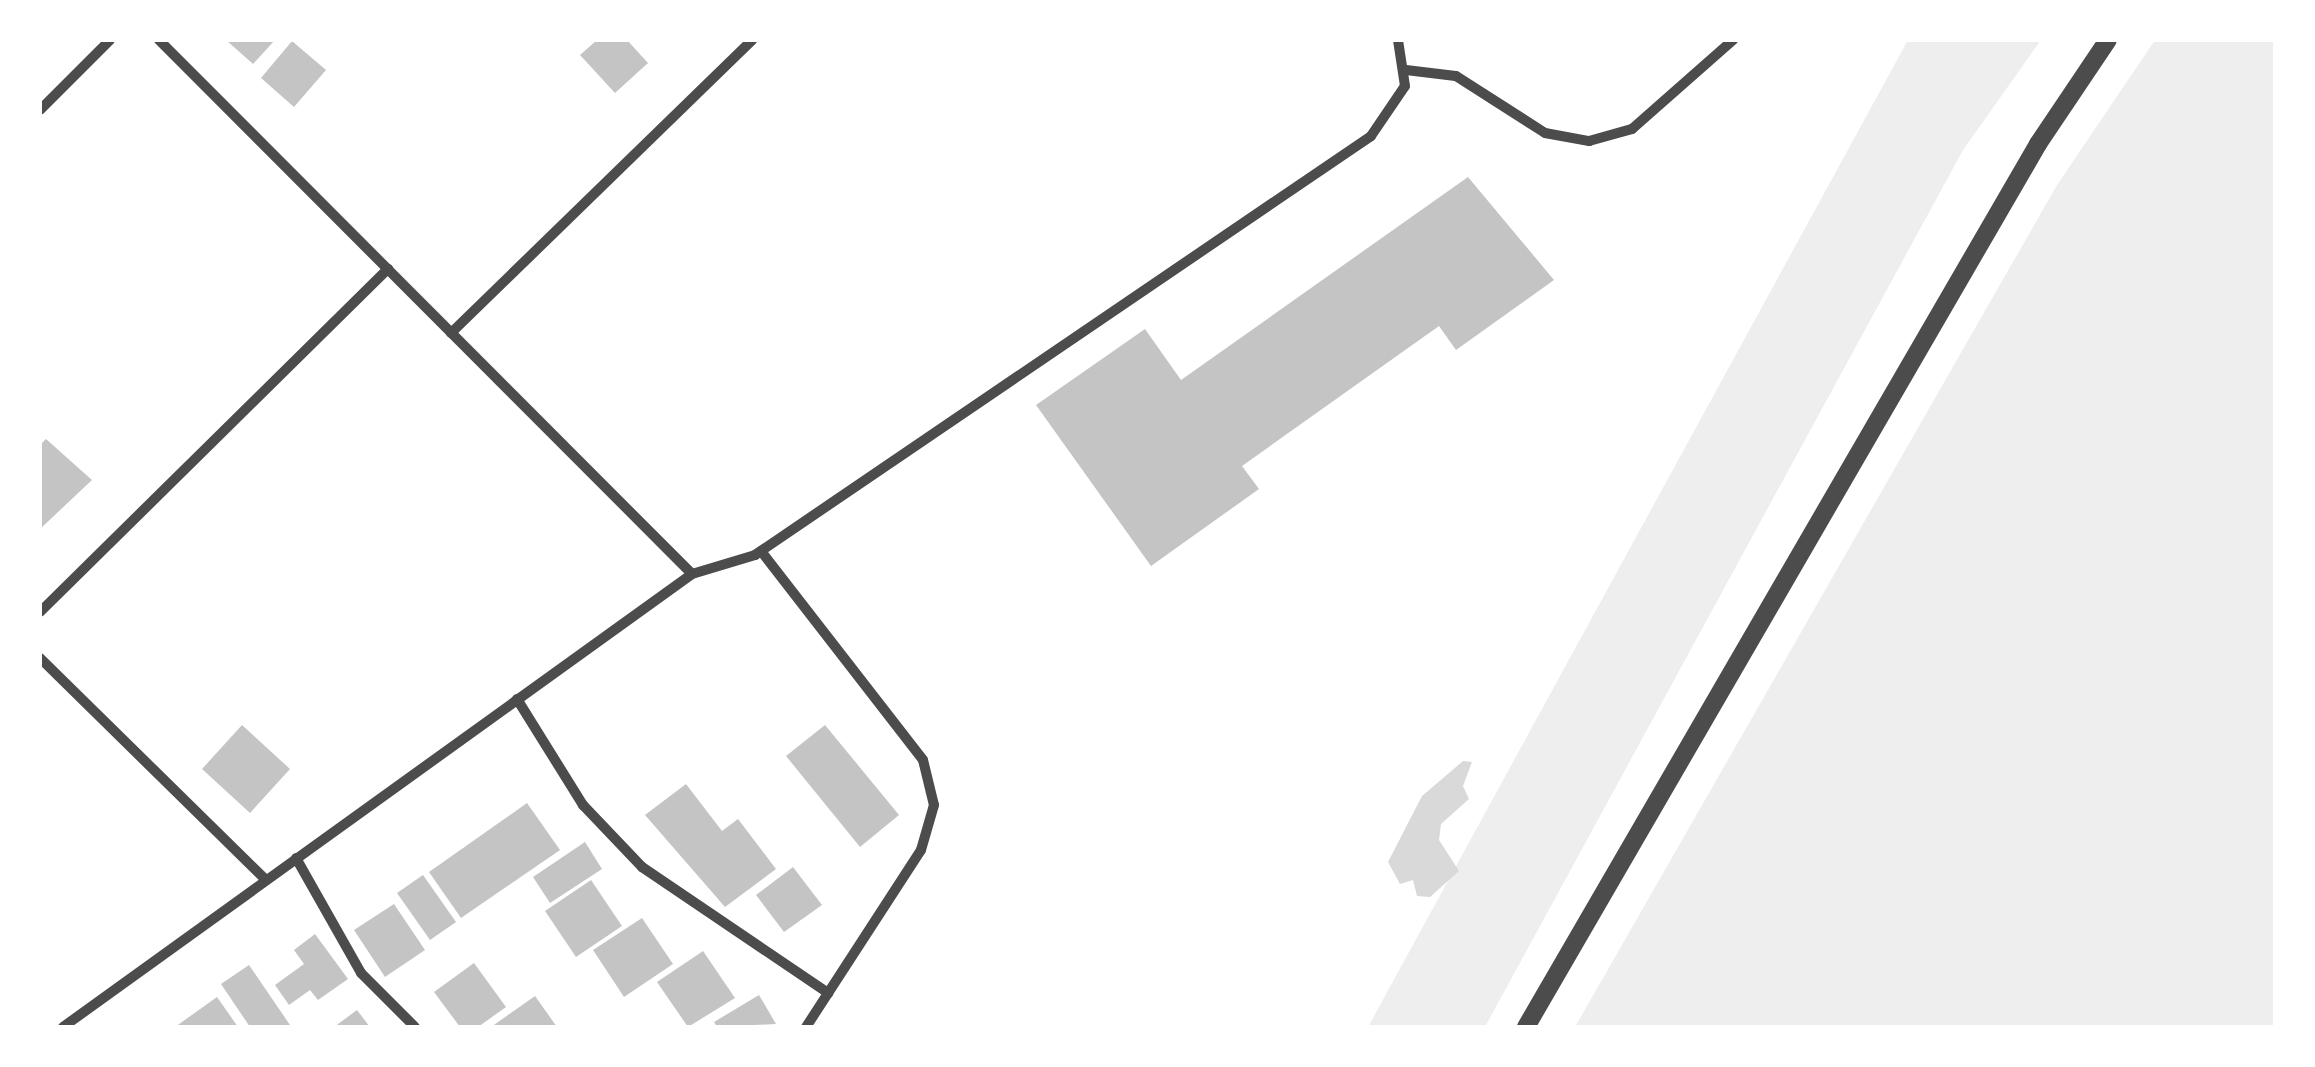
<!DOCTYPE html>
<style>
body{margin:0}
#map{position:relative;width:2315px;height:1067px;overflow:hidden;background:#fff;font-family:"PT Sans",sans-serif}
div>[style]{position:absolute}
.green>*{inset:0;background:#eee}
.water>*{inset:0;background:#d9d9d9}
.building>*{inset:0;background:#c4c4c4}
.minor>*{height:10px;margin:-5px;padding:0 5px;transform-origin:5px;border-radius:5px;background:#4c4c4c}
.tertiary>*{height:18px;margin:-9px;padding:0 9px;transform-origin:9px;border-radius:9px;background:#4c4c4c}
span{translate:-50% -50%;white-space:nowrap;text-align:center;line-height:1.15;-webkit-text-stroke:10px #fff;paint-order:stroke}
.frame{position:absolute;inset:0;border:42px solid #fff;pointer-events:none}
</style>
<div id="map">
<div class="green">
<div style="clip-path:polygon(1908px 40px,2041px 40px,1963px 150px,1485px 1027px,1368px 1027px)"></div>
<div style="clip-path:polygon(2155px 40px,2275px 40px,2275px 1027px,1575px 1027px,2057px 185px)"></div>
</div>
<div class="water">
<div style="clip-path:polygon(1463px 761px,1472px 762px,1463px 786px,1469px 799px,1441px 824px,1439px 840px,1459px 871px,1430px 897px,1417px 896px,1413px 880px,1400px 884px,1388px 862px,1422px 796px)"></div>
</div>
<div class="building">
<div style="clip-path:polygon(226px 40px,275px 40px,253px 64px)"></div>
<div style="clip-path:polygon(597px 40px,627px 40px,648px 63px,615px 93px,580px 55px)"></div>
<div style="clip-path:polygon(292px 41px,326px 70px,294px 107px,261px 78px)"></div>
<div style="clip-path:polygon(1468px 177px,1554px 280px,1456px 350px,1439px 326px,1242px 466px,1259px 489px,1151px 566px,1036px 405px,1145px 329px,1181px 380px)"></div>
<div style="clip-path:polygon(46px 439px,92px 480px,40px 529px,40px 445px)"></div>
<div style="clip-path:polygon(242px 725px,290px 769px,250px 813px,202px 769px)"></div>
<div style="clip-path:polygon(825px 725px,899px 815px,860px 847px,786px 756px)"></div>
<div style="clip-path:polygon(686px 784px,722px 831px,738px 819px,776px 869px,725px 907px,645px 815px)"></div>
<div style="clip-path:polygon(527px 803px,560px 850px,461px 918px,429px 872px)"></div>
<div style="clip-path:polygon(585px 842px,602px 869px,550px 903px,533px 877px)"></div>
<div style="clip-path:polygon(793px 867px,822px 905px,784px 932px,756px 895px)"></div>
<div style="clip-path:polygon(423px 875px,456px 922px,430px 940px,397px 893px)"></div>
<div style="clip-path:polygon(591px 880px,622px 926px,576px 957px,545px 911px)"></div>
<div style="clip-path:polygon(394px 904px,425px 950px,385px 977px,354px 930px)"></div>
<div style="clip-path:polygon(642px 918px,673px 964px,624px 997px,593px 950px)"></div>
<div style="clip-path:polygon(315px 934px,348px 979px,318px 1000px,310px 990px,289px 1005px,275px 985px,304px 964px,294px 950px)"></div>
<div style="clip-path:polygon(703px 951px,735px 998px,688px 1027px,657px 982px)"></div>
<div style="clip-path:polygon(474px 963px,506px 1007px,478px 1027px,460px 1027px,434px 992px)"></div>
<div style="clip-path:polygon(249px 965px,290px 1025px,287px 1027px,250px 1027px,221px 984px)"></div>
<div style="clip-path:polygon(759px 995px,776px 1024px,717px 1027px,714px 1022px)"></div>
<div style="clip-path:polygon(535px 996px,557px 1027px,491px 1027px)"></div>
<div style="clip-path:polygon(217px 997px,238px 1027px,175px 1027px)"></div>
<div style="clip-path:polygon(357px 1010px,370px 1027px,334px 1027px)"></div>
</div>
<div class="minor">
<div style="left:159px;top:40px;width:754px;rotate:45.05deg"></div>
<div style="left:1406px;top:70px;width:50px;rotate:6.8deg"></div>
<div style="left:1456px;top:76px;width:106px;rotate:32.6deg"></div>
<div style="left:1545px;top:133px;width:45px;rotate:10.3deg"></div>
<div style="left:1589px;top:141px;width:45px;rotate:-15.6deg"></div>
<div style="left:1632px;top:129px;width:135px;rotate:-41.4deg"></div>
<div style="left:40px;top:110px;width:99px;rotate:-45deg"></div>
<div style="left:451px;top:333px;width:420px;rotate:-44.2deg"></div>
<div style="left:761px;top:551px;width:264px;rotate:52.2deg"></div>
<div style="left:923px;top:760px;width:46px;rotate:76.3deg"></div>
<div style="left:934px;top:805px;width:47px;rotate:106.1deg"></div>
<div style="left:921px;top:850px;width:211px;rotate:123deg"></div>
<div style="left:40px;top:612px;width:489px;rotate:-44.6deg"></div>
<div style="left:40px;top:658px;width:317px;rotate:44.5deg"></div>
<div style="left:517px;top:699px;width:125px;rotate:58.1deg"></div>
<div style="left:583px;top:805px;width:86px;rotate:46.4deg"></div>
<div style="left:642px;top:867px;width:225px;rotate:34.1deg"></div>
<div style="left:296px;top:858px;width:132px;rotate:60.5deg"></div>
<div style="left:361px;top:973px;width:76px;rotate:45deg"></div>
<div style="left:63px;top:1027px;width:775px;rotate:-35.76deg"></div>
<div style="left:692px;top:574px;width:66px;rotate:-16.8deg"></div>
<div style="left:755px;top:555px;width:745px;rotate:-34.22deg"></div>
<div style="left:1371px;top:136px;width:60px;rotate:-55.8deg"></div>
<div style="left:1405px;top:86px;width:47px;rotate:-98.7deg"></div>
</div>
<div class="tertiary">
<div style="left:1526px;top:1027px;width:1021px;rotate:-59.89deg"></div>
<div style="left:2038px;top:144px;width:125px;rotate:-56.1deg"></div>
</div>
<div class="frame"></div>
</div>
